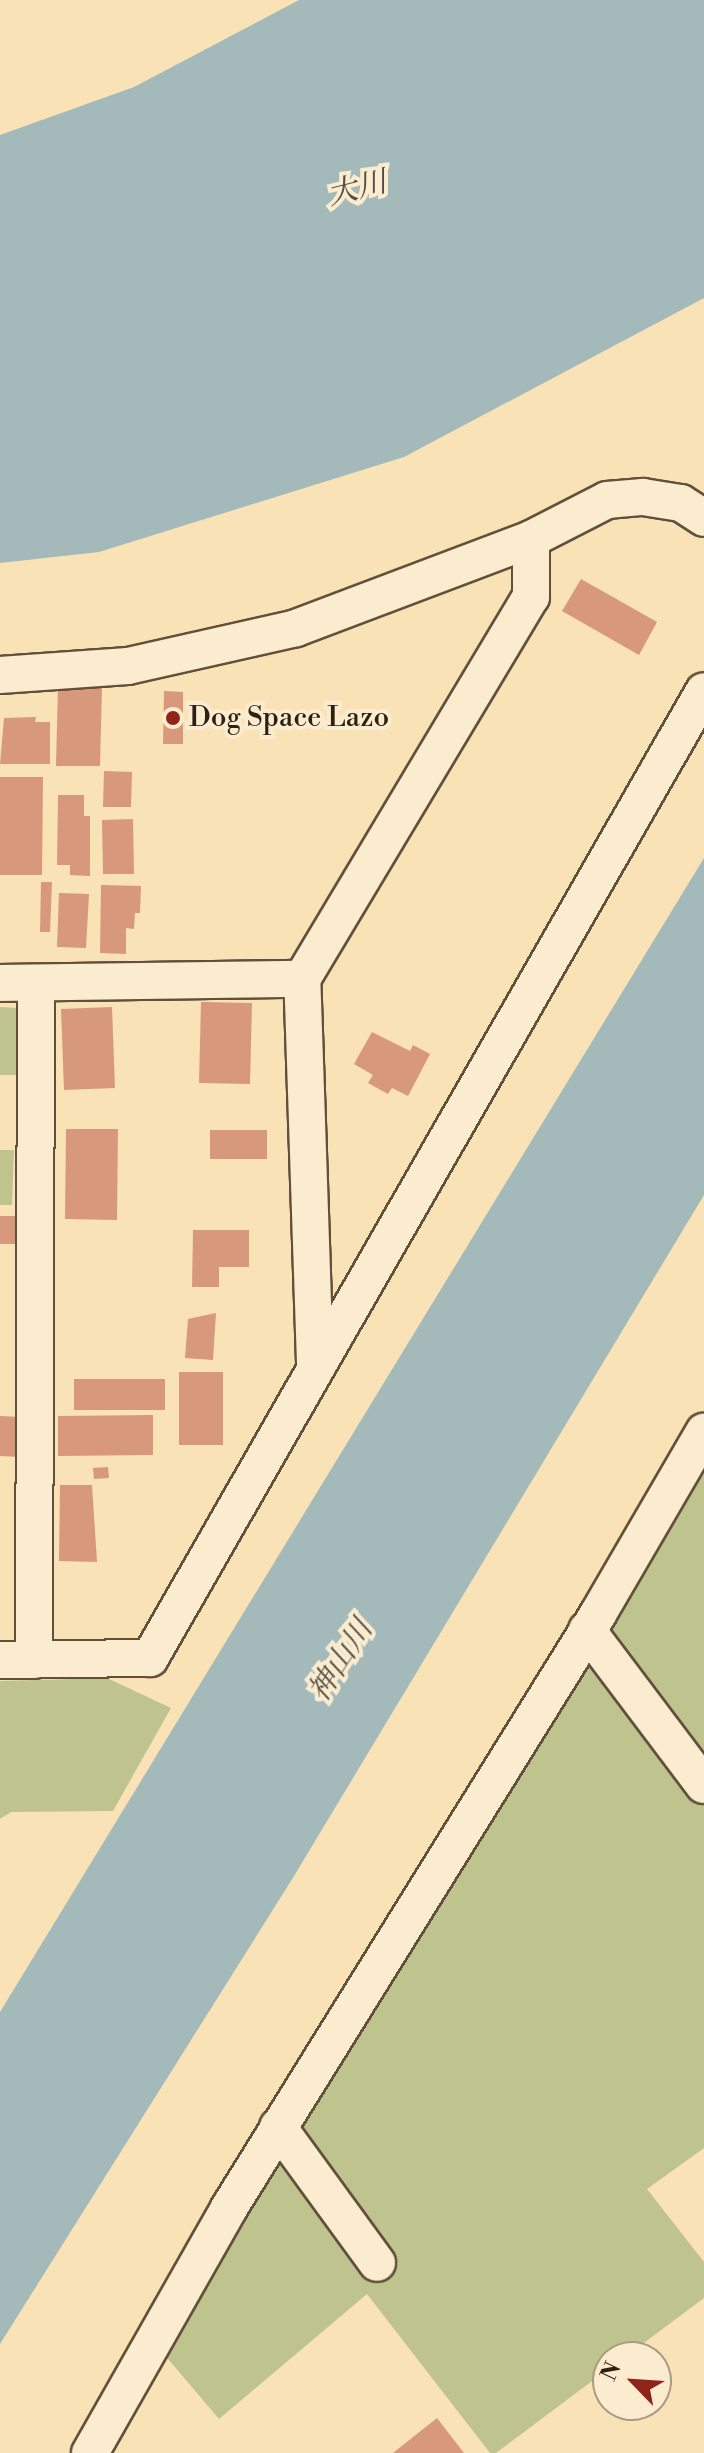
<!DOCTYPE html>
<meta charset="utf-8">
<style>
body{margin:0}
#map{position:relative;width:704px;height:2453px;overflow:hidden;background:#f9e2b6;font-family:"Libre Bodoni","Noto Serif JP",serif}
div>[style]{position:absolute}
.green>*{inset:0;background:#bfc38d}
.water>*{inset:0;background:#a4baba}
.building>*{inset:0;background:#d8987b}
.roads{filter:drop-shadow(2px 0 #61513b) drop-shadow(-2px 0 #61513b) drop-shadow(0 2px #61513b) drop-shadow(0 -2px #61513b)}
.minor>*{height:36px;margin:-18px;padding:0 18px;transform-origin:18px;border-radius:18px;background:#fbecd0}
.dots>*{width:22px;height:22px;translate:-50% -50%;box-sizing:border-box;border:4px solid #fbecd0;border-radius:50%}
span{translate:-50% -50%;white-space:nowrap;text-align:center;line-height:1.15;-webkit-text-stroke:8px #fbecd0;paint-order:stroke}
.poi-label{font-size:28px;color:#2e2112}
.left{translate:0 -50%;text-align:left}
.water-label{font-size:30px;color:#514f44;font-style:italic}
.north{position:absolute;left:592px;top:2341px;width:80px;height:80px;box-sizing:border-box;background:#fbecd0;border:2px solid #a99b84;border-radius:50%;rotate:295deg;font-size:22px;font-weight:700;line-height:32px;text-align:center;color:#2e2112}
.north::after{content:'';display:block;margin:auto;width:28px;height:36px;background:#8f2418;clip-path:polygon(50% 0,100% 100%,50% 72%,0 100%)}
</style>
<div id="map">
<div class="green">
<div style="clip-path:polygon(0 1007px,17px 1008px,16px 1075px,0 1075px)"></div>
<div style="clip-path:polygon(0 1150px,14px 1150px,12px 1205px,0 1205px)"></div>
<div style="clip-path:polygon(704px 1465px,704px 2148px,647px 2189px,704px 2262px,704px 2298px,625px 2357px,608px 2357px,608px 2369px,496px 2453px,490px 2453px,367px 2294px,219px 2419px,163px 2353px)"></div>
<div style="clip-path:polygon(107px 1678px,171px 1708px,113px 1811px,11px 1812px,0 1819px,0 1681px)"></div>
</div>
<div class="water">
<div style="clip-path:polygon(299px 0,704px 0,704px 298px,404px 457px,99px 552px,0 563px,0 135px,134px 87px)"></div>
<div style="clip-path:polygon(704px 858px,704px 1195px,291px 1881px,0 2344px,0 2012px)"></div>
</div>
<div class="building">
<div style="clip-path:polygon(581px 579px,657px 622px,639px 655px,562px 611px)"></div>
<div style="clip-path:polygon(58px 686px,102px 687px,100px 766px,56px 766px)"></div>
<div style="clip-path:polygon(164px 691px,183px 692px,183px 744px,163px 744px)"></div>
<div style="clip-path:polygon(36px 717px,35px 722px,50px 722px,50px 764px,0 764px,4px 718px)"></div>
<div style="clip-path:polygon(104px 771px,132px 772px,131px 807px,103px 807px)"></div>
<div style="clip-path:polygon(0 777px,43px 777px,42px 875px,0 875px)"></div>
<div style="clip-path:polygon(58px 795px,84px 795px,84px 816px,90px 816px,90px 876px,70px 875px,70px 865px,57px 865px)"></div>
<div style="clip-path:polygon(133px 819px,134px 874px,103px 874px,102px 820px)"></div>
<div style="clip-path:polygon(41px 882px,52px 882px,50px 932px,40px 932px)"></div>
<div style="clip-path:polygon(101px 885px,141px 886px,140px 913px,135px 913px,134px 929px,126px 928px,126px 954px,100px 953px)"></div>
<div style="clip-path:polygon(59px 893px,89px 894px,86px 948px,57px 947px)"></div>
<div style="clip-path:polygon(201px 1002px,252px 1003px,250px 1084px,199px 1083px)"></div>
<div style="clip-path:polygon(112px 1007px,115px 1088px,64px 1090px,61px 1009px)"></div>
<div style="clip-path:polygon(372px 1032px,410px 1051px,413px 1045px,430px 1054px,408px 1096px,392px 1088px,388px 1094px,368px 1083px,373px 1075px,354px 1064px)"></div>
<div style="clip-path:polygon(66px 1129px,118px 1129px,117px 1220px,65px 1219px)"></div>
<div style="clip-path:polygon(210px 1130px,267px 1130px,267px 1159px,210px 1159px)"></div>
<div style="clip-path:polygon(0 1216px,18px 1216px,18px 1244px,0 1244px)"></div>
<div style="clip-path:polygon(193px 1230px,249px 1230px,249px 1267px,219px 1267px,219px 1287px,192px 1287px)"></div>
<div style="clip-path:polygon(216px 1313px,213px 1360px,185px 1358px,188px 1319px)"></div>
<div style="clip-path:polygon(179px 1372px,223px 1372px,223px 1445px,179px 1445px)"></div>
<div style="clip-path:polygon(74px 1379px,165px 1379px,165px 1410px,74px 1410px)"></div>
<div style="clip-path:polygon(153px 1415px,153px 1455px,58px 1456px,58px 1416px)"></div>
<div style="clip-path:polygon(0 1416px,23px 1417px,22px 1457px,0 1456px)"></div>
<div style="clip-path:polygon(108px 1467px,109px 1478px,94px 1479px,93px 1468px)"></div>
<div style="clip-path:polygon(60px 1485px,92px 1485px,97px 1562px,59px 1561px)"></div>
<div style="clip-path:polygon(437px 2418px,464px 2453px,393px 2453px)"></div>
</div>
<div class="roads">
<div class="minor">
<div style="left:0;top:675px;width:128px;rotate:-4deg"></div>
<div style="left:128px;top:666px;width:172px;rotate:-12.7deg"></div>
<div style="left:296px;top:628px;width:251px;rotate:-20.7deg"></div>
<div style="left:531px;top:539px;width:85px;rotate:-27.2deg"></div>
<div style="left:607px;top:500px;width:36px;rotate:-5deg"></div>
<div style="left:643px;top:497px;width:38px;rotate:9deg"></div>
<div style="left:681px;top:503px;width:27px;rotate:33deg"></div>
<div style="left:0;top:983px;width:302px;rotate:-0.8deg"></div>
<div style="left:315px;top:1363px;width:384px;rotate:-91.9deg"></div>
<div style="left:302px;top:979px;width:445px;rotate:-59.1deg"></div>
<div style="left:531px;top:597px;width:58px;rotate:-90deg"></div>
<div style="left:587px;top:1630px;width:194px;rotate:53deg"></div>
<div style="left:0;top:1660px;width:150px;rotate:-0.8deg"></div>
<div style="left:150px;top:1658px;width:1114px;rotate:-60.19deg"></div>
<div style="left:34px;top:1660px;width:676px;rotate:-89.83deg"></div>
<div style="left:278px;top:2127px;width:168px;rotate:53.9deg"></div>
<div style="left:90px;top:2453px;width:282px;rotate:-60.4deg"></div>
<div style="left:229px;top:2208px;width:699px;rotate:-58.15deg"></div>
<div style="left:598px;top:1614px;width:211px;rotate:-59.8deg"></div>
</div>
</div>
<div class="dots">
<div style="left:173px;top:718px;background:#8f2418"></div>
</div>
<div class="poi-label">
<span class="left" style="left:189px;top:718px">Dog Space Lazo</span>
</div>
<div class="water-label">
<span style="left:357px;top:189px;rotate:-14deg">大川</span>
<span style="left:341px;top:1661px;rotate:-57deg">神山川</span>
</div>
<div class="north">N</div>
</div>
